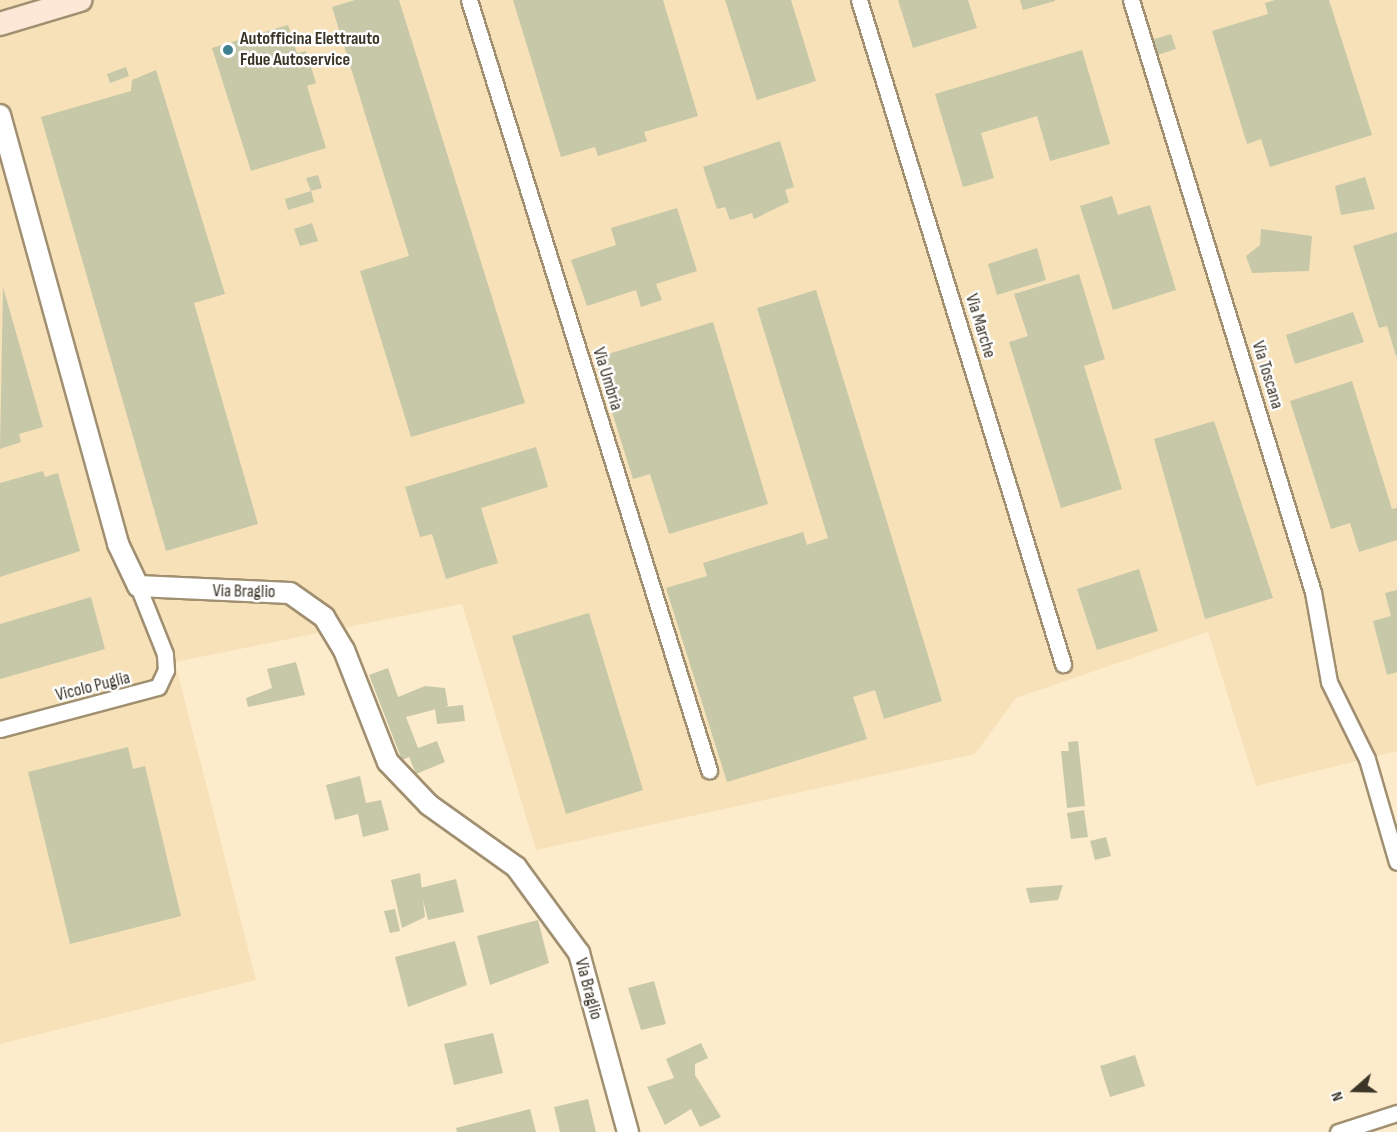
<!DOCTYPE html>
<style>
body{margin:0}
#map{position:relative;width:1397px;height:1132px;overflow:hidden;background:#fdeccb;font-family:"Sofia Sans Condensed",sans-serif}
div>[style]{position:absolute}
.built>*{inset:0;background:#f6e1b9}
.building>*{inset:0;background:#c6c8a8}
.roads{filter:drop-shadow(2px 0 #a09071) drop-shadow(-2px 0 #a09071) drop-shadow(0 2px #a09071) drop-shadow(0 -2px #a09071)}
.minor>*{height:15px;margin:-7.5px;padding:0 7.5px;transform-origin:7.5px;border-radius:7.5px;background:#fff}
.tertiary>*{height:20px;margin:-10px;padding:0 10px;transform-origin:10px;border-radius:10px;background:#fff}
.secondary>*{height:22px;margin:-11px;padding:0 11px;transform-origin:11px;border-radius:11px;background:#fde7d6}
.dots>*{width:16px;height:16px;translate:-50% -50%;box-sizing:border-box;border:3px solid #fff;border-radius:50%}
span{translate:-50% -50%;white-space:nowrap;text-align:center;line-height:1.15;-webkit-text-stroke:5px #fff;paint-order:stroke}
.poi-label{font-size:18px;color:#3b3528;font-weight:700}
.left{translate:0 -50%;text-align:left}
.street-label{font-size:18px;color:#3b3528}
.north{position:absolute;left:1325px;top:1060px;width:60px;height:60px;-webkit-text-stroke:4px #fff;paint-order:stroke;rotate:250deg;font-size:16px;font-weight:700;line-height:24px;text-align:center;color:#3b3528}
.north::after{content:'';display:block;margin:auto;width:21px;height:27px;background:#3b3528;clip-path:polygon(50% 0,100% 100%,50% 72%,0 100%)}
</style>
<div id="map">
<div class="built">
<div style="clip-path:polygon(0 0,1397px 0,1397px 751px,1256px 786px,1208px 632px,1016px 698px,975px 754px,536px 850px,462px 604px,175px 662px,256px 980px,0 1044px)"></div>
</div>
<div class="building">
<div style="clip-path:polygon(355px 0,399px 0,525px 403px,411px 437px,360px 271px,409px 256px,332px 7px)"></div>
<div style="clip-path:polygon(513px 0,663px 0,698px 116px,644px 132px,647px 141px,598px 156px,595px 147px,561px 157px)"></div>
<div style="clip-path:polygon(725px 0,791px 0,816px 81px,757px 100px)"></div>
<div style="clip-path:polygon(898px 0,968px 0,977px 28px,913px 48px)"></div>
<div style="clip-path:polygon(1020px 0,1055px 0,1055px 1px,1023px 10px)"></div>
<div style="clip-path:polygon(1275px 0,1329px 0,1372px 135px,1270px 167px,1261px 139px,1247px 144px,1212px 31px,1268px 14px,1265px 3px)"></div>
<div style="clip-path:polygon(288px 25px,297px 53px,306px 51px,316px 83px,307px 86px,326px 148px,251px 171px,212px 48px)"></div>
<div style="clip-path:polygon(1171px 34px,1176px 49px,1157px 55px,1152px 40px)"></div>
<div style="clip-path:polygon(1082px 50px,1110px 144px,1050px 161px,1037px 116px,981px 133px,994px 178px,963px 187px,935px 94px)"></div>
<div style="clip-path:polygon(126px 67px,129px 76px,110px 83px,107px 74px)"></div>
<div style="clip-path:polygon(156px 70px,225px 294px,194px 303px,258px 524px,166px 551px,41px 117px,131px 91px,132px 80px)"></div>
<div style="clip-path:polygon(780px 141px,794px 187px,785px 190px,789px 202px,754px 219px,752px 213px,730px 220px,725px 207px,717px 209px,703px 167px)"></div>
<div style="clip-path:polygon(318px 175px,322px 188px,311px 191px,306px 178px)"></div>
<div style="clip-path:polygon(1365px 177px,1375px 209px,1341px 215px,1335px 186px)"></div>
<div style="clip-path:polygon(311px 191px,314px 202px,288px 210px,285px 199px)"></div>
<div style="clip-path:polygon(1112px 196px,1118px 215px,1150px 205px,1176px 290px,1113px 310px,1080px 206px)"></div>
<div style="clip-path:polygon(677px 208px,697px 271px,656px 284px,662px 300px,641px 307px,636px 290px,587px 306px,571px 260px,616px 245px,611px 228px)"></div>
<div style="clip-path:polygon(312px 223px,318px 241px,300px 246px,294px 229px)"></div>
<div style="clip-path:polygon(1261px 229px,1312px 236px,1309px 271px,1252px 273px,1246px 256px,1260px 245px)"></div>
<div style="clip-path:polygon(1397px 232px,1397px 356px,1396px 356px,1387px 326px,1379px 328px,1353px 246px)"></div>
<div style="clip-path:polygon(1037px 248px,1046px 280px,997px 295px,988px 264px)"></div>
<div style="clip-path:polygon(1079px 274px,1105px 359px,1084px 366px,1122px 489px,1061px 508px,1009px 342px,1028px 336px,1014px 294px)"></div>
<div style="clip-path:polygon(3px 287px,43px 427px,19px 434px,21px 442px,0 449px)"></div>
<div style="clip-path:polygon(816px 290px,942px 701px,884px 719px,875px 690px,853px 697px,867px 739px,727px 782px,666px 588px,707px 576px,703px 563px,803px 532px,807px 545px,828px 538px,757px 308px)"></div>
<div style="clip-path:polygon(1353px 312px,1364px 342px,1295px 364px,1286px 335px)"></div>
<div style="clip-path:polygon(713px 322px,768px 504px,669px 534px,650px 474px,633px 479px,595px 358px)"></div>
<div style="clip-path:polygon(1352px 381px,1392px 509px,1397px 508px,1397px 540px,1359px 552px,1350px 523px,1331px 529px,1290px 401px)"></div>
<div style="clip-path:polygon(1214px 421px,1273px 598px,1205px 619px,1154px 439px)"></div>
<div style="clip-path:polygon(536px 447px,548px 487px,481px 508px,498px 563px,446px 579px,432px 534px,420px 537px,405px 487px)"></div>
<div style="clip-path:polygon(43px 471px,45px 477px,58px 473px,80px 551px,0 577px,0 483px)"></div>
<div style="clip-path:polygon(1139px 569px,1158px 631px,1097px 650px,1077px 589px)"></div>
<div style="clip-path:polygon(1397px 590px,1397px 672px,1387px 675px,1373px 621px,1391px 616px,1385px 593px)"></div>
<div style="clip-path:polygon(91px 597px,105px 649px,0 679px,0 624px)"></div>
<div style="clip-path:polygon(589px 613px,643px 790px,566px 814px,512px 636px)"></div>
<div style="clip-path:polygon(296px 662px,305px 695px,248px 707px,246px 698px,272px 688px,267px 669px)"></div>
<div style="clip-path:polygon(388px 668px,398px 697px,425px 686px,445px 688px,448px 706px,406px 717px,418px 748px,437px 741px,445px 762px,416px 774px,409px 757px,402px 760px,369px 675px)"></div>
<div style="clip-path:polygon(463px 705px,465px 721px,437px 724px,435px 708px)"></div>
<div style="clip-path:polygon(1078px 741px,1085px 806px,1067px 808px,1061px 751px,1069px 751px,1068px 742px)"></div>
<div style="clip-path:polygon(128px 747px,133px 769px,145px 766px,181px 916px,70px 944px,28px 772px)"></div>
<div style="clip-path:polygon(360px 776px,366px 803px,381px 800px,389px 830px,363px 837px,358px 814px,335px 820px,326px 785px)"></div>
<div style="clip-path:polygon(1084px 810px,1088px 837px,1071px 839px,1067px 813px)"></div>
<div style="clip-path:polygon(1106px 837px,1111px 856px,1095px 860px,1090px 841px)"></div>
<div style="clip-path:polygon(420px 873px,425px 917px,402px 928px,391px 880px)"></div>
<div style="clip-path:polygon(456px 879px,464px 912px,428px 920px,420px 888px)"></div>
<div style="clip-path:polygon(1063px 885px,1058px 900px,1030px 903px,1026px 888px)"></div>
<div style="clip-path:polygon(395px 909px,400px 931px,390px 933px,384px 911px)"></div>
<div style="clip-path:polygon(538px 920px,549px 963px,490px 985px,477px 936px)"></div>
<div style="clip-path:polygon(455px 941px,467px 985px,408px 1007px,395px 957px)"></div>
<div style="clip-path:polygon(654px 981px,666px 1024px,641px 1030px,628px 988px)"></div>
<div style="clip-path:polygon(493px 1033px,503px 1073px,454px 1085px,444px 1044px)"></div>
<div style="clip-path:polygon(701px 1043px,708px 1058px,695px 1064px,695px 1075px,721px 1117px,700px 1127px,691px 1109px,665px 1125px,647px 1087px,674px 1078px,666px 1059px)"></div>
<div style="clip-path:polygon(1135px 1055px,1145px 1086px,1110px 1097px,1100px 1066px)"></div>
<div style="clip-path:polygon(588px 1099px,596px 1132px,560px 1132px,554px 1107px)"></div>
<div style="clip-path:polygon(530px 1109px,536px 1132px,457px 1132px,456px 1128px)"></div>
</div>
<div class="roads">
<div class="minor">
<div style="left:469px;top:0;width:807px;rotate:72.69deg"></div>
<div style="left:859px;top:0;width:695px;rotate:72.92deg"></div>
<div style="left:1131px;top:0;width:619px;rotate:72.91deg"></div>
<div style="left:1313px;top:592px;width:91px;rotate:79.9deg"></div>
<div style="left:1329px;top:682px;width:86px;rotate:63.7deg"></div>
<div style="left:1367px;top:759px;width:107px;rotate:73.8deg"></div>
<div style="left:0;top:729px;width:163px;rotate:-14.9deg"></div>
<div style="left:158px;top:687px;width:19px;rotate:-65deg"></div>
<div style="left:166px;top:670px;width:16px;rotate:-94deg"></div>
<div style="left:165px;top:654px;width:73px;rotate:-111.7deg"></div>
<div style="left:1338px;top:1132px;width:62px;rotate:-17.9deg"></div>
</div>
<div class="tertiary">
<div style="left:0;top:115px;width:445px;rotate:74.6deg"></div>
<div style="left:118px;top:544px;width:47px;rotate:64.5deg"></div>
<div style="left:138px;top:586px;width:152px;rotate:2.6deg"></div>
<div style="left:290px;top:593px;width:42px;rotate:35.2deg"></div>
<div style="left:324px;top:617px;width:39px;rotate:59deg"></div>
<div style="left:344px;top:650px;width:120px;rotate:68.6deg"></div>
<div style="left:388px;top:762px;width:59px;rotate:46.4deg"></div>
<div style="left:429px;top:805px;width:107px;rotate:35.5deg"></div>
<div style="left:516px;top:867px;width:107px;rotate:53.8deg"></div>
<div style="left:579px;top:953px;width:186px;rotate:74.7deg"></div>
</div>
<div class="secondary">
<div style="left:0;top:24px;width:84px;rotate:-16.7deg"></div>
</div>
</div>
<div class="dots">
<div style="left:228px;top:50px;background:#3e8091"></div>
</div>
<div class="poi-label">
<span class="left" style="left:240px;top:50px">Autofficina Elettrauto<br>Fdue Autoservice</span>
</div>
<div class="street-label">
<span style="left:980px;top:326px;rotate:73deg">Via Marche</span>
<span style="left:1267px;top:375px;rotate:73deg">Via Toscana</span>
<span style="left:607px;top:379px;rotate:73deg">Via Umbria</span>
<span style="left:244px;top:592px;rotate:1deg">Via Braglio</span>
<span style="left:93px;top:687px;rotate:-14deg">Vicolo Puglia</span>
<span style="left:588px;top:989px;rotate:75deg">Via Braglio</span>
</div>
<div class="north">N</div>
</div>
